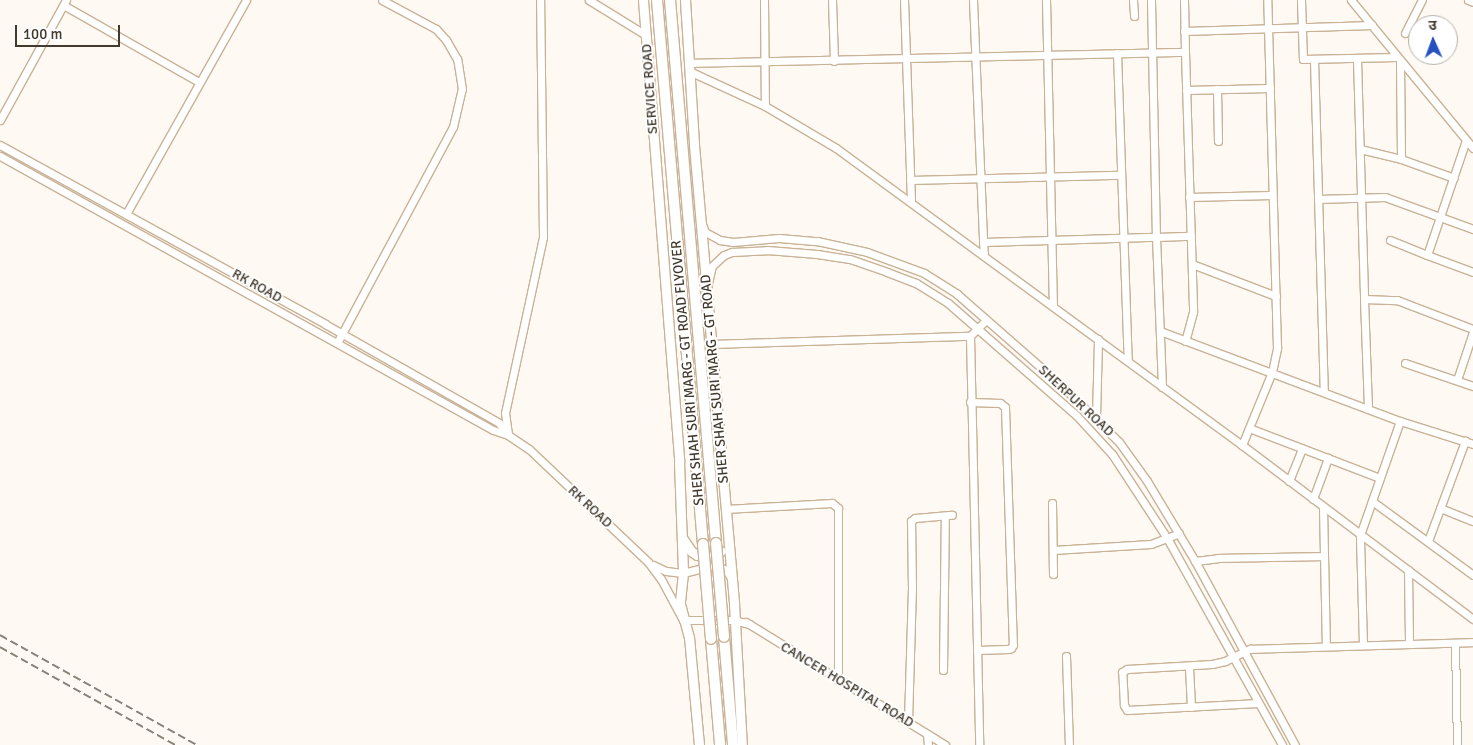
<!DOCTYPE html>
<meta charset="utf-8">
<style>
body{margin:0}
#map{position:relative;width:1473px;height:745px;overflow:hidden;background:#fef9f3;font-family:Signika,"Noto Sans Devanagari",sans-serif}
div>[style]{position:absolute}
.roads{filter:drop-shadow(1px 0 #c9b296) drop-shadow(-1px 0 #c9b296) drop-shadow(0 1px #c9b296) drop-shadow(0 -1px #c9b296)}
.minor>*{height:7px;margin:-3.5px;padding:0 3.5px;transform-origin:3.5px;border-radius:3.5px;background:#fff}
.major>*{height:9px;margin:-4.5px;padding:0 4.5px;transform-origin:4.5px;border-radius:4.5px;background:#fff}
.highway>*{height:10px;margin:-5px;padding:0 5px;transform-origin:5px;border-radius:5px;background:#fff}
.rail>*{height:2px;margin-top:-1px;transform-origin:0;background:repeating-linear-gradient(90deg,#888177 0 8px,transparent 0 12px)}
.bridges{filter:drop-shadow(1px 0 #c9b296) drop-shadow(-1px 0 #c9b296) drop-shadow(0 1px #c9b296) drop-shadow(0 -1px #c9b296)}
.highway-bridge>*{height:10px;margin:-5px;padding:0 5px;transform-origin:5px;border-radius:5px;background:#fff}
span{translate:-50% -50%;white-space:nowrap;text-align:center;line-height:1.15;-webkit-text-stroke:4px #fff;paint-order:stroke}
.street-label{font-size:14px;color:#433a2e}
.north{position:absolute;left:1408px;top:15px;width:50px;height:50px;box-sizing:border-box;background:#fff;border:1px solid #b4b0ab;border-radius:50%;rotate:358deg;font-size:14px;font-weight:700;line-height:20px;text-align:center;color:#433a2e}
.north::after{content:'';display:block;margin:auto;width:18px;height:22px;background:#2750bf;clip-path:polygon(50% 0,100% 100%,50% 72%,0 100%)}
.scale{position:absolute;left:15px;top:25px;width:105px;height:22px;box-sizing:border-box;border:2px solid #433a2e;border-top:0;padding-left:6px;font-size:15px;line-height:18px;white-space:nowrap;color:#433a2e;-webkit-text-stroke:4px #fff;paint-order:stroke}
</style>
<div id="map">
<div class="roads">
<div class="minor">
<div style="left:589px;top:0;width:67px;rotate:31.6deg"></div>
<div style="left:764px;top:0;width:106px;rotate:89.5deg"></div>
<div style="left:832px;top:0;width:61px;rotate:88.1deg"></div>
<div style="left:904px;top:0;width:201px;rotate:88deg"></div>
<div style="left:973px;top:0;width:242px;rotate:87.6deg"></div>
<div style="left:1046px;top:0;width:306px;rotate:88.7deg"></div>
<div style="left:1133px;top:0;width:16px;rotate:86deg"></div>
<div style="left:1151px;top:0;width:237px;rotate:88.8deg"></div>
<div style="left:1156px;top:237px;width:35px;rotate:-2deg"></div>
<div style="left:1301px;top:0;width:59px;rotate:88.1deg"></div>
<div style="left:1303px;top:59px;width:93px;rotate:-1.2deg"></div>
<div style="left:1351px;top:0;width:192px;rotate:50.5deg"></div>
<div style="left:1468px;top:0;width:5px;rotate:22deg"></div>
<div style="left:65px;top:6px;width:154px;rotate:29.6deg"></div>
<div style="left:1184px;top:31px;width:188px;rotate:-1.8deg"></div>
<div style="left:1405px;top:33px;width:37px;rotate:-63deg"></div>
<div style="left:1185px;top:52px;width:260px;rotate:88.2deg"></div>
<div style="left:1193px;top:312px;width:30px;rotate:105deg"></div>
<div style="left:1117px;top:53px;width:308px;rotate:88deg"></div>
<div style="left:1357px;top:59px;width:240px;rotate:88.3deg"></div>
<div style="left:1314px;top:60px;width:332px;rotate:88.3deg"></div>
<div style="left:1400px;top:62px;width:97px;rotate:89.4deg"></div>
<div style="left:1401px;top:159px;width:56px;rotate:19.7deg"></div>
<div style="left:689px;top:63px;width:496px;rotate:-1.3deg"></div>
<div style="left:1185px;top:52px;width:52px;rotate:-91.1deg"></div>
<div style="left:689px;top:71px;width:84px;rotate:24.7deg"></div>
<div style="left:765px;top:106px;width:82px;rotate:30.6deg"></div>
<div style="left:836px;top:148px;width:503px;rotate:36.19deg"></div>
<div style="left:1242px;top:445px;width:289px;rotate:37deg"></div>
<div style="left:1217px;top:89px;width:52px;rotate:88.9deg"></div>
<div style="left:1186px;top:90px;width:84px;rotate:-1.4deg"></div>
<div style="left:0;top:120px;width:137px;rotate:-61.2deg"></div>
<div style="left:1466px;top:140px;width:121px;rotate:108.7deg"></div>
<div style="left:1427px;top:255px;width:49px;rotate:20.3deg"></div>
<div style="left:0;top:145px;width:371px;rotate:28.8deg"></div>
<div style="left:325px;top:324px;width:200px;rotate:29.6deg"></div>
<div style="left:499px;top:423px;width:15px;rotate:53deg"></div>
<div style="left:508px;top:435px;width:25px;rotate:34deg"></div>
<div style="left:529px;top:449px;width:164px;rotate:43.5deg"></div>
<div style="left:648px;top:562px;width:21px;rotate:53deg"></div>
<div style="left:661px;top:579px;width:47px;rotate:61.8deg"></div>
<div style="left:683px;top:620px;width:51px"></div>
<div style="left:734px;top:620px;width:16px;rotate:15deg"></div>
<div style="left:1360px;top:149px;width:42px;rotate:13.7deg"></div>
<div style="left:0;top:156px;width:564px;rotate:29.06deg"></div>
<div style="left:493px;top:430px;width:16px;rotate:18deg"></div>
<div style="left:910px;top:180px;width:211px;rotate:-1.4deg"></div>
<div style="left:1189px;top:197px;width:83px;rotate:-1.4deg"></div>
<div style="left:1318px;top:199px;width:67px;rotate:-1.7deg"></div>
<div style="left:1385px;top:197px;width:94px;rotate:20deg"></div>
<div style="left:126px;top:214px;width:245px;rotate:-60.7deg"></div>
<div style="left:702px;top:224px;width:9px;rotate:69deg"></div>
<div style="left:705px;top:232px;width:17px;rotate:28deg"></div>
<div style="left:720px;top:240px;width:13px;rotate:9deg"></div>
<div style="left:733px;top:242px;width:46px;rotate:-5deg"></div>
<div style="left:779px;top:238px;width:38px;rotate:5deg"></div>
<div style="left:817px;top:241px;width:51px;rotate:12.4deg"></div>
<div style="left:867px;top:252px;width:61px;rotate:20.2deg"></div>
<div style="left:924px;top:273px;width:39px;rotate:32deg"></div>
<div style="left:957px;top:294px;width:138px;rotate:41.2deg"></div>
<div style="left:1061px;top:385px;width:81px;rotate:44.5deg"></div>
<div style="left:1119px;top:442px;width:48px;rotate:54.3deg"></div>
<div style="left:1147px;top:481px;width:93px;rotate:59deg"></div>
<div style="left:1195px;top:561px;width:209px;rotate:61.5deg"></div>
<div style="left:1390px;top:240px;width:40px;rotate:22deg"></div>
<div style="left:984px;top:255px;width:13px;rotate:-94deg"></div>
<div style="left:983px;top:242px;width:173px;rotate:-1.7deg"></div>
<div style="left:1156px;top:237px;width:150px;rotate:87.7deg"></div>
<div style="left:1192px;top:264px;width:90px;rotate:20.9deg"></div>
<div style="left:708px;top:283px;width:17px;rotate:-77deg"></div>
<div style="left:712px;top:266px;width:16px;rotate:-43deg"></div>
<div style="left:724px;top:255px;width:9px;rotate:-21deg"></div>
<div style="left:732px;top:252px;width:35px;rotate:-3deg"></div>
<div style="left:767px;top:250px;width:50px;rotate:4.6deg"></div>
<div style="left:817px;top:254px;width:33px;rotate:9deg"></div>
<div style="left:850px;top:259px;width:39px;rotate:19deg"></div>
<div style="left:887px;top:272px;width:31px;rotate:21deg"></div>
<div style="left:916px;top:283px;width:38px;rotate:32deg"></div>
<div style="left:948px;top:303px;width:171px;rotate:41.2deg"></div>
<div style="left:1077px;top:416px;width:52px;rotate:47.4deg"></div>
<div style="left:1112px;top:454px;width:100px;rotate:56.8deg"></div>
<div style="left:1167px;top:538px;width:237px;rotate:60.9deg"></div>
<div style="left:1160px;top:331px;width:256px;rotate:20.6deg"></div>
<div style="left:1400px;top:421px;width:77px;rotate:17.5deg"></div>
<div style="left:970px;top:336px;width:409px;rotate:88.7deg"></div>
<div style="left:337px;top:343px;width:245px;rotate:-61.8deg"></div>
<div style="left:453px;top:127px;width:39px;rotate:-77deg"></div>
<div style="left:462px;top:89px;width:30px;rotate:-99deg"></div>
<div style="left:457px;top:59px;width:22px;rotate:-120deg"></div>
<div style="left:446px;top:40px;width:15px;rotate:-132deg"></div>
<div style="left:436px;top:29px;width:61px;rotate:-151.8deg"></div>
<div style="left:711px;top:344px;width:259px;rotate:-1.8deg"></div>
<div style="left:970px;top:336px;width:23px;rotate:-45deg"></div>
<div style="left:1405px;top:363px;width:72px;rotate:18.7deg"></div>
<div style="left:1457px;top:380px;width:51px;rotate:-71.6deg"></div>
<div style="left:970px;top:402px;width:30px;rotate:2deg"></div>
<div style="left:1000px;top:403px;width:6px;rotate:39deg"></div>
<div style="left:1005px;top:407px;width:238px;rotate:88.1deg"></div>
<div style="left:1013px;top:645px;width:4px;rotate:124deg"></div>
<div style="left:1011px;top:648px;width:3px;rotate:162deg"></div>
<div style="left:1008px;top:649px;width:31px;rotate:178deg"></div>
<div style="left:1368px;top:408px;width:109px;rotate:-92.1deg"></div>
<div style="left:1364px;top:299px;width:33px;rotate:2deg"></div>
<div style="left:1397px;top:300px;width:81px;rotate:20.9deg"></div>
<div style="left:1096px;top:417px;width:78px;rotate:-88.5deg"></div>
<div style="left:1249px;top:428px;width:140px;rotate:20.9deg"></div>
<div style="left:508px;top:434px;width:21px;rotate:-98deg"></div>
<div style="left:505px;top:413px;width:180px;rotate:-77.8deg"></div>
<div style="left:543px;top:237px;width:237px;rotate:-90.7deg"></div>
<div style="left:1242px;top:445px;width:79px;rotate:-67.7deg"></div>
<div style="left:1272px;top:372px;width:25px;rotate:-78deg"></div>
<div style="left:1277px;top:348px;width:348px;rotate:-91.6deg"></div>
<div style="left:1289px;top:481px;width:35px;rotate:-68deg"></div>
<div style="left:1313px;top:499px;width:44px;rotate:-69.9deg"></div>
<div style="left:1372px;top:501px;width:125px;rotate:36.2deg"></div>
<div style="left:1052px;top:503px;width:71px;rotate:89.2deg"></div>
<div style="left:1323px;top:507px;width:139px;rotate:88.8deg"></div>
<div style="left:1440px;top:508px;width:35px;rotate:22deg"></div>
<div style="left:725px;top:509px;width:107px;rotate:-3.2deg"></div>
<div style="left:832px;top:503px;width:8px;rotate:40deg"></div>
<div style="left:838px;top:508px;width:172px;rotate:90deg"></div>
<div style="left:1428px;top:541px;width:107px;rotate:-69.7deg"></div>
<div style="left:1053px;top:550px;width:98px;rotate:-3.5deg"></div>
<div style="left:1151px;top:544px;width:30px;rotate:-21deg"></div>
<div style="left:1195px;top:561px;width:23px;rotate:-7deg"></div>
<div style="left:1218px;top:558px;width:106px;rotate:-1.1deg"></div>
<div style="left:653px;top:565px;width:14px;rotate:25deg"></div>
<div style="left:666px;top:571px;width:17px;rotate:7deg"></div>
<div style="left:683px;top:573px;width:33px;rotate:-14deg"></div>
<div style="left:715px;top:565px;width:12px;rotate:24deg"></div>
<div style="left:726px;top:570px;width:9px;rotate:58deg"></div>
<div style="left:1408px;top:570px;width:74px;rotate:89.2deg"></div>
<div style="left:746px;top:622px;width:234px;rotate:31.7deg"></div>
<div style="left:1455px;top:643px;width:102px;rotate:88.9deg"></div>
<div style="left:1363px;top:645px;width:110px;rotate:-91.6deg"></div>
<div style="left:1360px;top:535px;width:121px;rotate:-70.7deg"></div>
<div style="left:1066px;top:656px;width:89px;rotate:88.1deg"></div>
<div style="left:1189px;top:667px;width:40px;rotate:87.1deg"></div>
<div style="left:943px;top:670px;width:154px;rotate:-89.3deg"></div>
<div style="left:1258px;top:703px;width:131px;rotate:176.9deg"></div>
<div style="left:1127px;top:710px;width:6px;rotate:-121deg"></div>
<div style="left:1124px;top:705px;width:33px;rotate:-93deg"></div>
<div style="left:1122px;top:672px;width:6px;rotate:-31deg"></div>
<div style="left:1127px;top:669px;width:85px;rotate:-3.4deg"></div>
<div style="left:1212px;top:664px;width:13px;rotate:-13deg"></div>
<div style="left:1225px;top:661px;width:28px;rotate:-26deg"></div>
<div style="left:1250px;top:649px;width:223px;rotate:-1.8deg"></div>
<div style="left:908px;top:722px;width:133px;rotate:-88.3deg"></div>
<div style="left:912px;top:589px;width:68px;rotate:-90.8deg"></div>
<div style="left:911px;top:521px;width:5px;rotate:-37deg"></div>
<div style="left:915px;top:518px;width:37px;rotate:-5deg"></div>
<div style="left:927px;top:734px;width:11px;rotate:85deg"></div>
</div>
<div class="major">
<div style="left:643px;top:0;width:463px;rotate:85.5deg"></div>
<div style="left:679px;top:462px;width:111px;rotate:87.9deg"></div>
<div style="left:683px;top:573px;width:31px;rotate:96deg"></div>
<div style="left:680px;top:604px;width:34px;rotate:75deg"></div>
<div style="left:689px;top:637px;width:108px;rotate:84.7deg"></div>
<div style="left:685px;top:0;width:145px;rotate:86.4deg"></div>
<div style="left:694px;top:145px;width:461px;rotate:85deg"></div>
<div style="left:734px;top:604px;width:141px;rotate:86.8deg"></div>
<div style="left:683px;top:539px;width:14px;rotate:56deg"></div>
<div style="left:691px;top:551px;width:7px;rotate:34deg"></div>
<div style="left:697px;top:555px;width:14px;rotate:4deg"></div>
<div style="left:711px;top:556px;width:11px;rotate:-27deg"></div>
</div>
<div class="highway">
<div style="left:657px;top:0;width:546px;rotate:85.17deg"></div>
<div style="left:670px;top:0;width:545px;rotate:85.16deg"></div>
<div style="left:724px;top:637px;width:108px;rotate:85.2deg"></div>
<div style="left:711px;top:639px;width:106px;rotate:85.1deg"></div>
</div>
</div>
<div class="rail">
<div style="left:0;top:635px;width:226px;rotate:29.2deg"></div>
<div style="left:0;top:647px;width:201px;rotate:29.2deg"></div>
</div>
<div class="bridges">
<div class="highway-bridge">
<div style="left:716px;top:543px;width:94px;rotate:85.1deg"></div>
<div style="left:703px;top:544px;width:95px;rotate:85.2deg"></div>
</div>
</div>
<div class="street-label">
<span style="left:650px;top:89px;rotate:-94deg">SERVICE ROAD</span>
<span style="left:257px;top:286px;rotate:29deg">RK ROAD</span>
<span style="left:688px;top:373px;rotate:-95deg">SHER SHAH SURI MARG - GT ROAD FLYOVER</span>
<span style="left:715px;top:379px;rotate:-95deg">SHER SHAH SURI MARG - GT ROAD</span>
<span style="left:1076px;top:401px;rotate:43deg">SHERPUR ROAD</span>
<span style="left:590px;top:507px;rotate:43deg">RK ROAD</span>
<span style="left:847px;top:685px;rotate:31deg">CANCER HOSPITAL ROAD</span>
</div>
<div class="north">उ</div>
<div class="scale">100 m</div>
</div>
